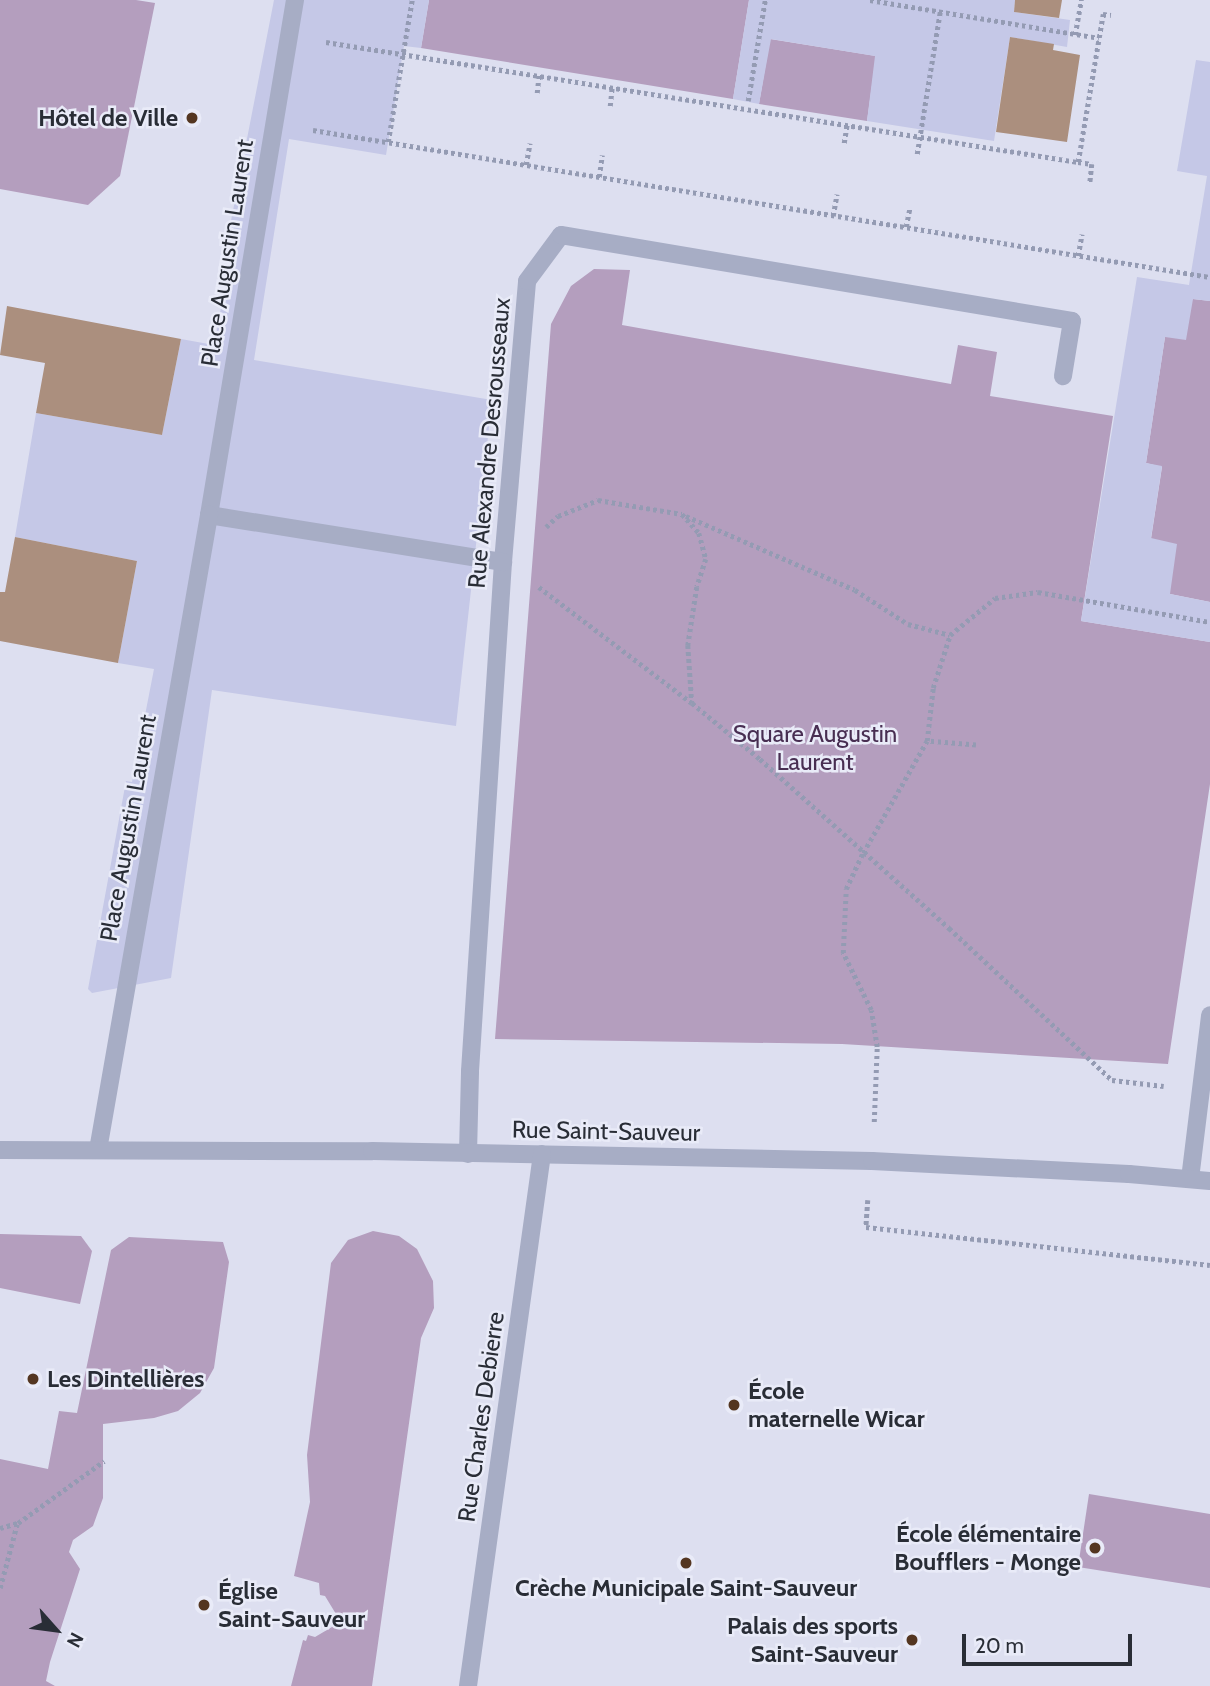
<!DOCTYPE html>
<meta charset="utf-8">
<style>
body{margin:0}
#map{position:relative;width:1210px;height:1686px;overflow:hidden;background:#dddff0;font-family:Cabin,sans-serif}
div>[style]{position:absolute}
.green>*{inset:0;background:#b49ebe}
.plaza>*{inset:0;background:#c5c8e7}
.water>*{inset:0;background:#ab8f7e}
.path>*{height:4.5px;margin-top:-2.25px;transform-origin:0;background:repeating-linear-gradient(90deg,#949bb3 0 3.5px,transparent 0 7px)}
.service>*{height:18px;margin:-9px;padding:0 9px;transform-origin:9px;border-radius:9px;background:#a7adc5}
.pedestrian>*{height:18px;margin:-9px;padding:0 9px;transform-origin:9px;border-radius:9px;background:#a7adc5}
.minor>*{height:18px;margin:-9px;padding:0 9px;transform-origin:9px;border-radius:9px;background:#a7adc5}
.dots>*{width:19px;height:19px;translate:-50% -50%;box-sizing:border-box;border:4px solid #e9ebf8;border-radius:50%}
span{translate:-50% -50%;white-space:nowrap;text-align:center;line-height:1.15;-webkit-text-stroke:5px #e9ebf8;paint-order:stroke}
.poi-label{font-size:24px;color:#292d36;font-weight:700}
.right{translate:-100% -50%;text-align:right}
.left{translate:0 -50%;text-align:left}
.street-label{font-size:24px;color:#292d36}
.park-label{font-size:24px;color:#482e52}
.north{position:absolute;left:21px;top:1595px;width:70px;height:70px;-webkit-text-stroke:5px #e9ebf8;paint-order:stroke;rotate:118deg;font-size:19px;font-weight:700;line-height:28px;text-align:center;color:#292d36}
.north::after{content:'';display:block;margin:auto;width:24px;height:32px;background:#292d36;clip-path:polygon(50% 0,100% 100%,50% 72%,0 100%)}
.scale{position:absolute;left:962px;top:1634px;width:170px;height:32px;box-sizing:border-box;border:4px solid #292d36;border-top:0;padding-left:9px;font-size:21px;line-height:24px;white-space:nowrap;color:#292d36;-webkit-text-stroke:5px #e9ebf8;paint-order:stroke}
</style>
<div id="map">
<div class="green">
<div style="clip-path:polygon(0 0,136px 0,155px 3px,120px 176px,88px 205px,0 189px)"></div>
<div style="clip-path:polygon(429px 0,749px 0,733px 99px,421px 48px)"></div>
<div style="clip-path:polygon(770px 39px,876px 56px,867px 121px,759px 104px)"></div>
<div style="clip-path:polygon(594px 269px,630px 270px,622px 325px,951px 384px,958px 345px,997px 352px,990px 396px,1113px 416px,1081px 621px,1210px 642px,1210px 784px,1168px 1064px,842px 1044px,495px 1039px,551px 324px,571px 286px)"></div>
<div style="clip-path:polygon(1193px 299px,1210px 301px,1210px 602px,1170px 594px,1151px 539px,1162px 467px,1146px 463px,1165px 337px)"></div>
<div style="clip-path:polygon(373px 1231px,399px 1236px,417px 1249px,433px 1281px,434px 1308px,421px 1338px,372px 1686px,291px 1686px,303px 1640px,306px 1641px,308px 1635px,315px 1637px,332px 1627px,336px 1614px,325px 1596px,320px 1595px,319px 1583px,294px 1576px,310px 1502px,307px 1455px,331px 1263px,348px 1240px)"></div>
<div style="clip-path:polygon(0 1234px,81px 1236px,92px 1251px,80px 1304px,0 1288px)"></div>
<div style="clip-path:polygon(129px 1237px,223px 1242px,229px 1262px,214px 1368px,200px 1393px,178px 1411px,154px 1418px,103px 1424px,103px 1498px,93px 1526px,73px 1540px,69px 1552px,80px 1569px,50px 1662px,46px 1681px,55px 1686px,0 1686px,0 1459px,48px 1469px,59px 1411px,77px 1413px,111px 1250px)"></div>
<div style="clip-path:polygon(1089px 1494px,1210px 1514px,1210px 1588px,1078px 1567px)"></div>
</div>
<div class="plaza">
<div style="clip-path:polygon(274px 0,429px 0,421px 48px,404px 46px,386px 155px,289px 139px,254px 360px,492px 400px,456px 726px,212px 690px,171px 978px,92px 993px,88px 989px,126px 781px,132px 782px,154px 669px,118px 663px,137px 561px,15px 537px,36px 413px,162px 435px,181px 339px,214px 345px,235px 233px,229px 231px)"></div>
<div style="clip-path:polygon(749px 0,1015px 0,1014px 12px,1070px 20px,1067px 47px,1010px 37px,994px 141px,867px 121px,875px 56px,771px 39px,759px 104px,733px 99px)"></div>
<div style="clip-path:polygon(1196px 60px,1210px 62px,1210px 301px,1193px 299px,1186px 340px,1165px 337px,1146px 463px,1162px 466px,1151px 538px,1177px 544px,1170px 594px,1210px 602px,1210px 642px,1081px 621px,1137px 277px,1189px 285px,1207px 176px,1177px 171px)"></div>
</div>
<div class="water">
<div style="clip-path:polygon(1015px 0,1062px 0,1059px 18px,1014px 12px)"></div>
<div style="clip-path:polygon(1010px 37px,1054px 44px,1053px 50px,1080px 55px,1067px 142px,996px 132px)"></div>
<div style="clip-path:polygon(7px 306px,181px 339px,162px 435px,36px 413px,45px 363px,0 355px)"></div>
<div style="clip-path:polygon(15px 537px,137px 561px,118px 663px,0 641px,0 592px,5px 592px)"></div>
</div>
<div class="path">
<div style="left:870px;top:0;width:232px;rotate:9.4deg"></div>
<div style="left:1075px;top:35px;width:36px;rotate:-80deg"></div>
<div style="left:326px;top:42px;width:762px;rotate:9.07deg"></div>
<div style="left:1078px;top:162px;width:150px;rotate:-80.4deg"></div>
<div style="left:1103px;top:14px;width:8px;rotate:7deg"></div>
<div style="left:537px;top:93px;width:18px;rotate:-84deg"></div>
<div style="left:748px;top:101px;width:102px;rotate:-80.4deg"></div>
<div style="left:610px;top:106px;width:19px;rotate:-84deg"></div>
<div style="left:313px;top:130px;width:909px;rotate:9.31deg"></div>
<div style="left:388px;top:142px;width:144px;rotate:-80.4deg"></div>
<div style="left:844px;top:143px;width:18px;rotate:-81deg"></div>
<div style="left:917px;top:154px;width:144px;rotate:-80.8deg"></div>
<div style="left:1078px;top:162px;width:14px;rotate:8deg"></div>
<div style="left:1092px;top:164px;width:19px;rotate:96deg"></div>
<div style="left:526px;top:165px;width:22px;rotate:-80deg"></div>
<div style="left:599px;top:177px;width:22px;rotate:-82deg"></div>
<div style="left:833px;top:216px;width:22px;rotate:-80deg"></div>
<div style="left:906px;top:227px;width:20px;rotate:-79deg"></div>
<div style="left:1078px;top:256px;width:22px;rotate:-80deg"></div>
<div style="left:686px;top:516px;width:184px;rotate:23.6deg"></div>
<div style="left:855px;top:590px;width:63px;rotate:32.7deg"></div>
<div style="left:908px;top:624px;width:43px;rotate:14.7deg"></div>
<div style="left:546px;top:527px;width:16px;rotate:-43deg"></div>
<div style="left:558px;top:516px;width:43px;rotate:-21.8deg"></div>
<div style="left:598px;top:500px;width:85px;rotate:9.5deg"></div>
<div style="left:682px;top:514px;width:25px;rotate:48deg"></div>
<div style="left:699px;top:533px;width:27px;rotate:75deg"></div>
<div style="left:706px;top:559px;width:29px;rotate:108deg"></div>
<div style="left:697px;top:587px;width:59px;rotate:98.8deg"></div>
<div style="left:688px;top:645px;width:58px;rotate:86.1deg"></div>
<div style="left:692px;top:703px;width:88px;rotate:39.5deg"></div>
<div style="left:760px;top:759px;width:254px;rotate:41.8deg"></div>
<div style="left:949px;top:928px;width:223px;rotate:43deg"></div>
<div style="left:1112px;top:1080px;width:52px;rotate:6.6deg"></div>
<div style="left:539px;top:587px;width:192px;rotate:37.2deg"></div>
<div style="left:976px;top:745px;width:49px;rotate:-175.3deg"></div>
<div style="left:927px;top:741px;width:53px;rotate:-83.5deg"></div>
<div style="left:933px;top:688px;width:56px;rotate:-72.2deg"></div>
<div style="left:950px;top:635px;width:58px;rotate:-39.4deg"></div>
<div style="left:995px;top:598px;width:43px;rotate:-7.9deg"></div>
<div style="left:1038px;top:592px;width:175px;rotate:9.9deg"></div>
<div style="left:874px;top:1122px;width:75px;rotate:-87.7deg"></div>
<div style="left:877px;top:1047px;width:37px;rotate:-99deg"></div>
<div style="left:871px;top:1010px;width:64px;rotate:-116.2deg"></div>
<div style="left:843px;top:953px;width:64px;rotate:-87.3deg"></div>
<div style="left:846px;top:889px;width:40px;rotate:-65deg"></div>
<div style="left:863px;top:853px;width:129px;rotate:-60.3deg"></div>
<div style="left:868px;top:1200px;width:27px;rotate:94deg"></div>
<div style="left:866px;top:1227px;width:346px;rotate:6.3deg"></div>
<div style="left:0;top:1528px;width:19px;rotate:-16deg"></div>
<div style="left:18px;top:1523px;width:106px;rotate:-35.8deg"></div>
<div style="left:0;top:1588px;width:66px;rotate:-75.1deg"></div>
</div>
<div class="service">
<div style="left:468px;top:1154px;width:83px;rotate:-88.6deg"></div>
<div style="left:470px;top:1071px;width:510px;rotate:-86.29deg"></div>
<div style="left:503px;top:562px;width:282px;rotate:-85.1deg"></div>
<div style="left:527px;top:281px;width:57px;rotate:-53.5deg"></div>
<div style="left:561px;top:235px;width:518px;rotate:9.55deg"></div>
<div style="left:1072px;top:321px;width:56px;rotate:99.3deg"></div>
<div style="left:1190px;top:1179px;width:165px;rotate:-83deg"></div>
</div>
<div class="pedestrian">
<div style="left:295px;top:0;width:522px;rotate:99.48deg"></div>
<div style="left:209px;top:515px;width:298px;rotate:9.1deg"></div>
<div style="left:98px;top:1150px;width:645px;rotate:-80.08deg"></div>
</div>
<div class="minor">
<div style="left:0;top:1150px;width:372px;rotate:0.2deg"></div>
<div style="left:372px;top:1151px;width:500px;rotate:1.15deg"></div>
<div style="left:872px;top:1161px;width:257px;rotate:2.9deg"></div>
<div style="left:1129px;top:1174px;width:81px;rotate:4.9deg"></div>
<div style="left:468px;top:1686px;width:537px;rotate:-82.08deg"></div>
</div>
<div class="dots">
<div style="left:192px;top:118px;background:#543621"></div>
<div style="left:33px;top:1379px;background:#543621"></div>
<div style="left:734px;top:1405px;background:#543621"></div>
<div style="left:1095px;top:1548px;background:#543621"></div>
<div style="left:686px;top:1563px;background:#543621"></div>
<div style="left:204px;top:1605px;background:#543621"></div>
<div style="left:912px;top:1640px;background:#543621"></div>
</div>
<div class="poi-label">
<span class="right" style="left:178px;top:118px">Hôtel de Ville</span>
<span class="left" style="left:47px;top:1379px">Les Dintellières</span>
<span class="left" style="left:748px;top:1405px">École<br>maternelle Wicar</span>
<span class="right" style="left:1081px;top:1548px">École élémentaire<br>Boufflers - Monge</span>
<span style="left:686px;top:1588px">Crèche Municipale Saint-Sauveur</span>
<span class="left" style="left:218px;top:1605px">Église<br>Saint-Sauveur</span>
<span class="right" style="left:898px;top:1640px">Palais des sports<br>Saint-Sauveur</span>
</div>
<div class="street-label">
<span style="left:227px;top:253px;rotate:-81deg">Place Augustin Laurent</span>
<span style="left:489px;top:443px;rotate:-85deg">Rue Alexandre Desrousseaux</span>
<span style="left:128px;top:828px;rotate:-80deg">Place Augustin Laurent</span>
<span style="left:606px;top:1131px;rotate:1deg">Rue Saint-Sauveur</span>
<span style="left:481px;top:1417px;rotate:-82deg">Rue Charles Debierre</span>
</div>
<div class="park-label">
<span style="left:815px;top:748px">Square Augustin<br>Laurent</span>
</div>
<div class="north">N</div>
<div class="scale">20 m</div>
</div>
